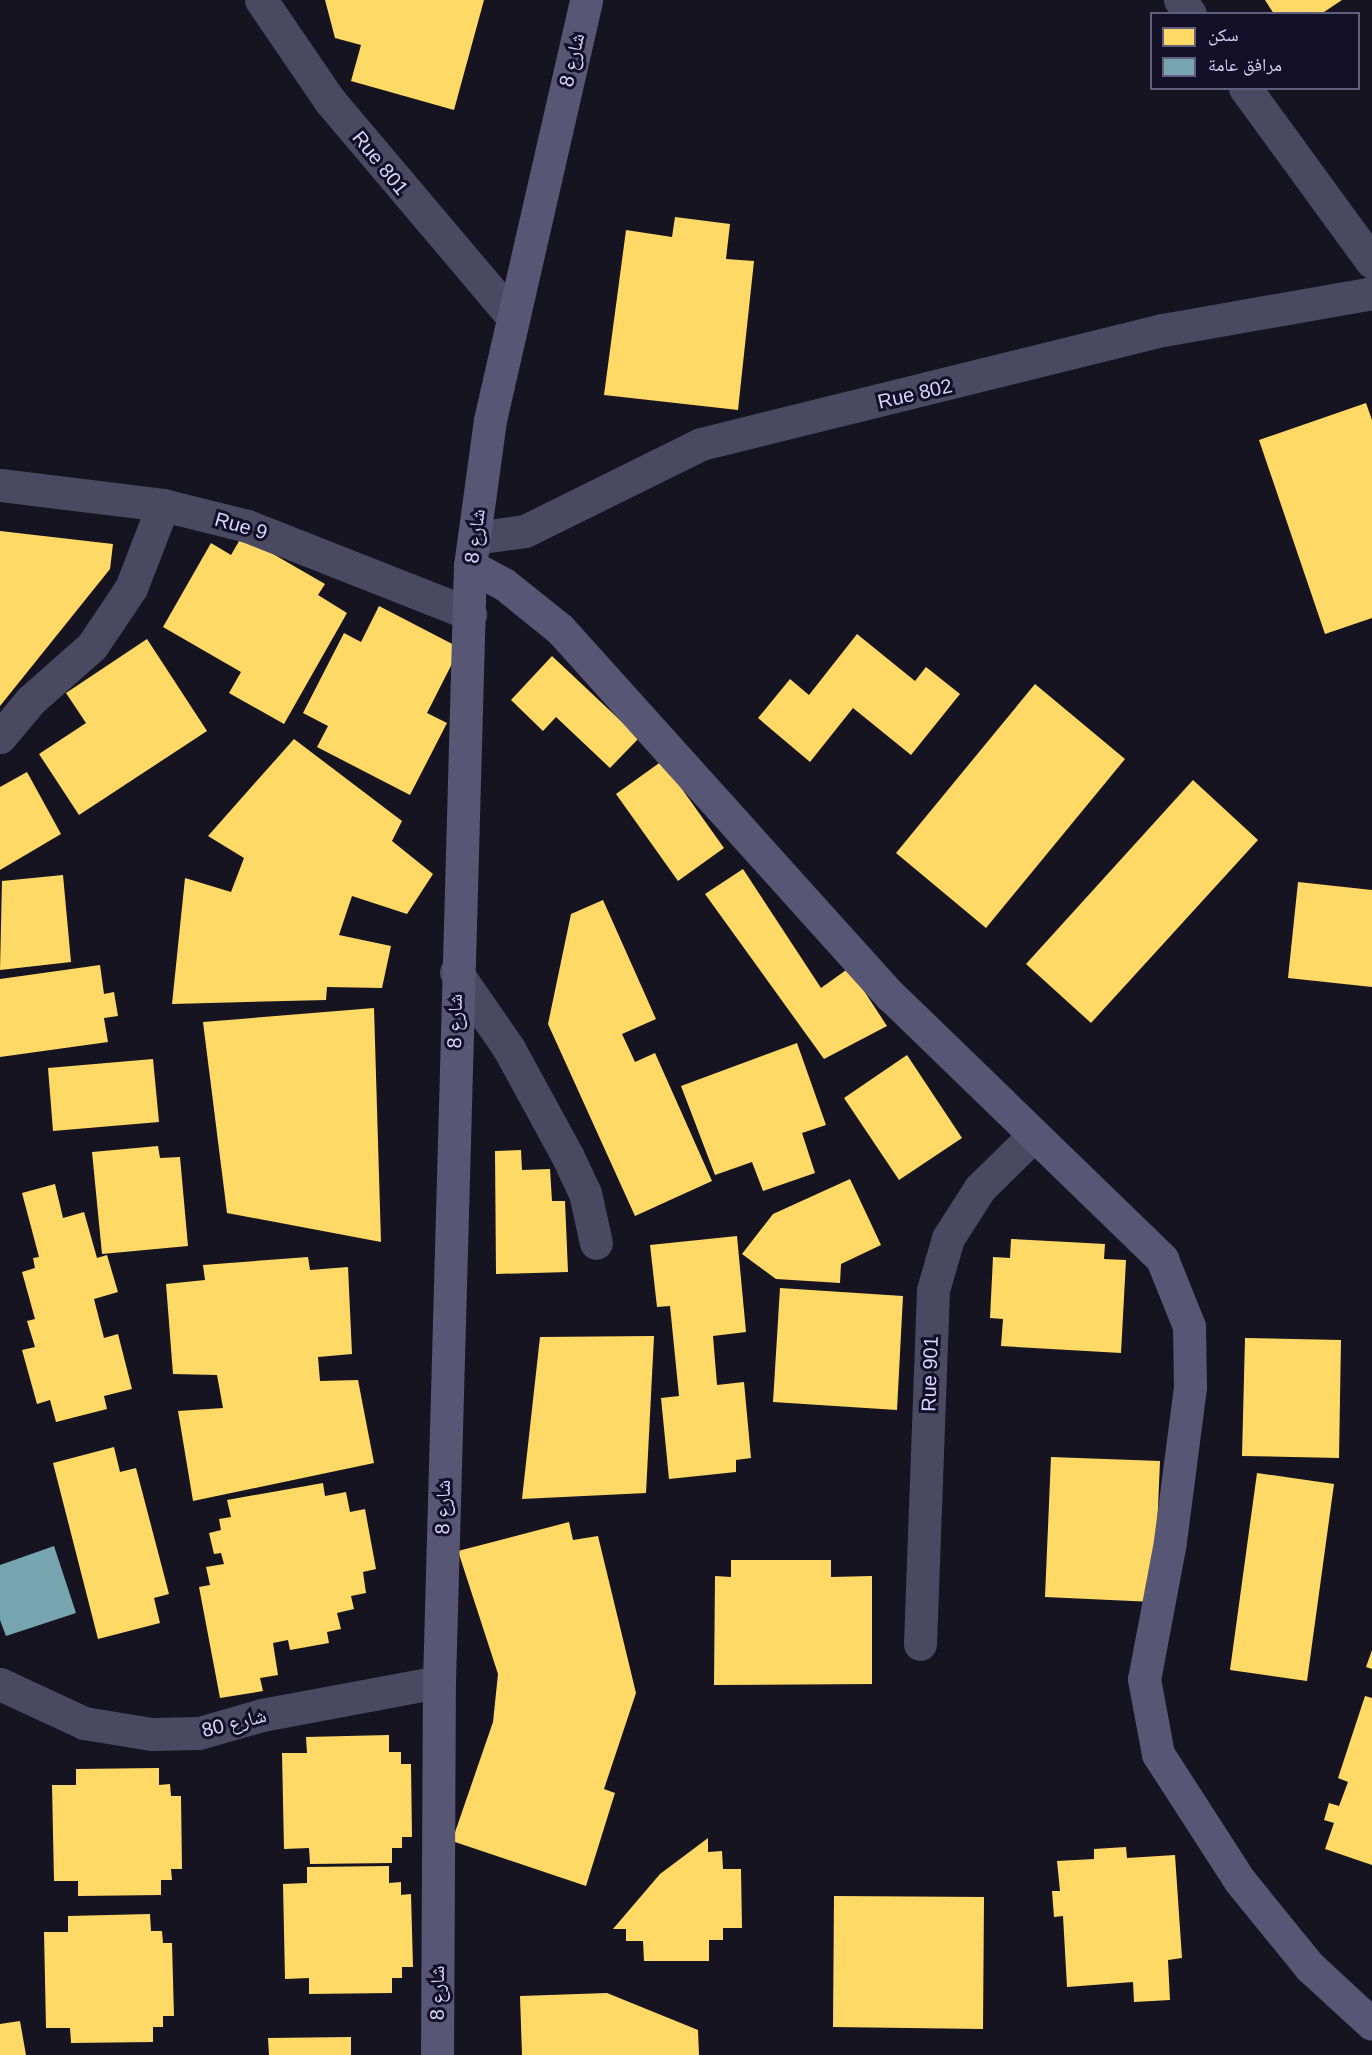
<!DOCTYPE html>
<meta charset="utf-8">
<style>
body{margin:0}
#map{position:relative;width:1372px;height:2055px;overflow:hidden;background:#161421;font-family:Helvetica,"Noto Naskh Arabic",sans-serif}
div>[style]{position:absolute}
.homes>*{inset:0;background:#ffd966}
.public>*{inset:0;background:#76a5af}
.street>*{height:33px;margin:-16.5px;padding:0 16.5px;transform-origin:16.5px;border-radius:16.5px;background:#4a4962}
.secondary>*{height:33px;margin:-16.5px;padding:0 16.5px;transform-origin:16.5px;border-radius:16.5px;background:#575674}
span{translate:-50% -50%;white-space:nowrap;text-align:center;line-height:1.15;-webkit-text-stroke:6px #130f26;paint-order:stroke}
.street-label{font-size:20px;color:#d9d4ff}
.legend{position:absolute;left:1150px;top:12px;width:210px;height:78px;box-sizing:border-box;background:#130f26;border:2px solid #625e7d;margin:0;padding:8px 10px;list-style:none;font-size:18px;color:#d9d4ff}
.legend li{display:flex;align-items:center;gap:12px;height:30px}
.legend b{width:30px;border:2px solid #625e7d}
</style>
<div id="map">
<div class="homes">
<div style="clip-path:polygon(325px 0,484px 0,454px 110px,351px 81px,361px 45px,335px 38px)"></div>
<div style="clip-path:polygon(1265px 0,1342px 0,1321px 14px,1274px 14px)"></div>
<div style="clip-path:polygon(675px 217px,730px 224px,726px 259px,754px 261px,738px 410px,604px 395px,626px 230px,672px 237px)"></div>
<div style="clip-path:polygon(1366px 403px,1372px 420px,1372px 618px,1325px 634px,1259px 440px)"></div>
<div style="clip-path:polygon(0 531px,113px 544px,110px 569px,0 706px)"></div>
<div style="clip-path:polygon(242px 536px,325px 584px,318px 595px,347px 613px,284px 724px,229px 693px,241px 672px,163px 627px,211px 543px,231px 555px)"></div>
<div style="clip-path:polygon(379px 606px,460px 648px,427px 713px,447px 723px,410px 795px,317px 747px,328px 726px,303px 713px,344px 633px,361px 642px)"></div>
<div style="clip-path:polygon(857px 634px,915px 681px,926px 667px,960px 694px,911px 755px,853px 708px,810px 762px,758px 718px,790px 679px,809px 695px)"></div>
<div style="clip-path:polygon(147px 639px,207px 731px,79px 815px,39px 754px,86px 723px,66px 693px)"></div>
<div style="clip-path:polygon(552px 656px,639px 738px,610px 768px,556px 717px,543px 731px,511px 700px)"></div>
<div style="clip-path:polygon(1035px 684px,1125px 759px,986px 928px,896px 853px)"></div>
<div style="clip-path:polygon(294px 739px,402px 821px,392px 841px,433px 874px,407px 914px,352px 896px,339px 935px,391px 946px,382px 988px,327px 987px,326px 1000px,172px 1004px,185px 878px,231px 892px,244px 858px,208px 836px)"></div>
<div style="clip-path:polygon(662px 761px,724px 848px,678px 881px,616px 794px)"></div>
<div style="clip-path:polygon(27px 772px,61px 834px,0 870px,0 787px)"></div>
<div style="clip-path:polygon(1193px 780px,1258px 840px,1091px 1023px,1026px 964px)"></div>
<div style="clip-path:polygon(743px 869px,821px 988px,849px 968px,887px 1026px,824px 1059px,705px 894px)"></div>
<div style="clip-path:polygon(63px 875px,71px 962px,0 970px,2px 881px)"></div>
<div style="clip-path:polygon(1298px 882px,1372px 890px,1372px 987px,1288px 978px)"></div>
<div style="clip-path:polygon(603px 900px,656px 1019px,622px 1034px,635px 1062px,655px 1053px,712px 1181px,635px 1216px,548px 1024px,571px 914px)"></div>
<div style="clip-path:polygon(100px 965px,104px 994px,114px 992px,118px 1016px,104px 1018px,108px 1042px,0 1057px,0 979px)"></div>
<div style="clip-path:polygon(374px 1008px,381px 1242px,227px 1213px,203px 1022px)"></div>
<div style="clip-path:polygon(797px 1043px,826px 1125px,802px 1133px,815px 1173px,763px 1191px,752px 1162px,715px 1175px,681px 1086px)"></div>
<div style="clip-path:polygon(907px 1055px,962px 1138px,899px 1180px,844px 1098px)"></div>
<div style="clip-path:polygon(153px 1059px,159px 1122px,53px 1131px,48px 1068px)"></div>
<div style="clip-path:polygon(158px 1146px,160px 1158px,180px 1157px,188px 1246px,102px 1254px,92px 1152px)"></div>
<div style="clip-path:polygon(521px 1150px,522px 1170px,550px 1169px,552px 1201px,565px 1201px,568px 1272px,496px 1274px,495px 1151px)"></div>
<div style="clip-path:polygon(850px 1179px,881px 1245px,841px 1264px,840px 1283px,776px 1279px,742px 1254px,773px 1214px)"></div>
<div style="clip-path:polygon(55px 1184px,63px 1218px,84px 1212px,97px 1258px,107px 1255px,118px 1292px,94px 1299px,104px 1338px,118px 1334px,132px 1389px,104px 1396px,107px 1409px,56px 1422px,50px 1400px,37px 1404px,22px 1350px,35px 1347px,27px 1321px,35px 1319px,22px 1272px,35px 1268px,33px 1258px,39px 1257px,22px 1193px)"></div>
<div style="clip-path:polygon(737px 1236px,746px 1332px,713px 1336px,717px 1385px,744px 1382px,751px 1458px,736px 1460px,736px 1472px,669px 1479px,661px 1398px,679px 1396px,670px 1306px,657px 1307px,650px 1245px)"></div>
<div style="clip-path:polygon(1011px 1239px,1105px 1244px,1104px 1259px,1126px 1260px,1121px 1353px,1001px 1346px,1003px 1319px,990px 1318px,993px 1257px,1010px 1258px)"></div>
<div style="clip-path:polygon(308px 1257px,310px 1270px,348px 1267px,352px 1354px,318px 1357px,320px 1381px,358px 1380px,374px 1463px,193px 1501px,178px 1411px,223px 1408px,217px 1375px,173px 1374px,166px 1284px,205px 1280px,203px 1265px)"></div>
<div style="clip-path:polygon(780px 1288px,903px 1296px,897px 1410px,773px 1402px)"></div>
<div style="clip-path:polygon(654px 1336px,646px 1493px,522px 1499px,540px 1337px)"></div>
<div style="clip-path:polygon(1245px 1338px,1341px 1340px,1339px 1458px,1242px 1456px)"></div>
<div style="clip-path:polygon(114px 1447px,120px 1472px,136px 1468px,169px 1594px,154px 1598px,160px 1623px,98px 1639px,53px 1463px)"></div>
<div style="clip-path:polygon(1051px 1457px,1160px 1461px,1154px 1602px,1045px 1597px)"></div>
<div style="clip-path:polygon(1257px 1473px,1334px 1484px,1307px 1681px,1230px 1670px)"></div>
<div style="clip-path:polygon(323px 1483px,325px 1496px,346px 1492px,350px 1512px,365px 1509px,376px 1569px,363px 1572px,366px 1593px,351px 1596px,354px 1609px,337px 1613px,341px 1629px,327px 1632px,329px 1643px,290px 1650px,288px 1640px,273px 1643px,278px 1675px,260px 1678px,263px 1691px,220px 1698px,199px 1587px,210px 1585px,206px 1567px,224px 1564px,221px 1553px,214px 1554px,209px 1533px,221px 1530px,219px 1519px,231px 1517px,227px 1500px)"></div>
<div style="clip-path:polygon(569px 1522px,573px 1540px,598px 1536px,636px 1693px,604px 1789px,615px 1793px,586px 1886px,452px 1841px,493px 1722px,498px 1674px,458px 1551px)"></div>
<div style="clip-path:polygon(731px 1560px,831px 1560px,831px 1577px,872px 1576px,872px 1684px,714px 1685px,715px 1576px,731px 1577px)"></div>
<div style="clip-path:polygon(1372px 1650px,1372px 1669px,1366px 1667px)"></div>
<div style="clip-path:polygon(1365px 1696px,1372px 1698px,1372px 1865px,1325px 1849px,1334px 1823px,1324px 1820px,1329px 1803px,1339px 1806px,1348px 1782px,1338px 1778px)"></div>
<div style="clip-path:polygon(389px 1735px,389px 1752px,401px 1752px,401px 1764px,411px 1764px,412px 1837px,402px 1837px,402px 1848px,392px 1848px,392px 1863px,310px 1864px,309px 1848px,284px 1849px,282px 1753px,307px 1753px,306px 1737px)"></div>
<div style="clip-path:polygon(159px 1768px,159px 1785px,170px 1784px,171px 1796px,181px 1796px,182px 1869px,171px 1869px,172px 1880px,161px 1880px,161px 1895px,78px 1896px,78px 1881px,54px 1881px,52px 1785px,76px 1785px,76px 1769px)"></div>
<div style="clip-path:polygon(708px 1838px,708px 1852px,722px 1851px,723px 1869px,741px 1869px,742px 1928px,723px 1928px,723px 1940px,709px 1940px,709px 1961px,644px 1961px,643px 1941px,626px 1941px,626px 1929px,613px 1929px,660px 1874px)"></div>
<div style="clip-path:polygon(1126px 1847px,1127px 1858px,1175px 1855px,1182px 1958px,1168px 1960px,1170px 2000px,1134px 2002px,1133px 1982px,1067px 1987px,1063px 1916px,1054px 1917px,1052px 1891px,1060px 1891px,1057px 1861px,1094px 1859px,1094px 1849px)"></div>
<div style="clip-path:polygon(389px 1866px,389px 1883px,401px 1882px,401px 1895px,411px 1894px,413px 1967px,402px 1967px,402px 1978px,392px 1978px,392px 1993px,309px 1994px,309px 1978px,285px 1979px,283px 1884px,307px 1883px,307px 1867px)"></div>
<div style="clip-path:polygon(834px 1896px,984px 1897px,983px 2029px,833px 2027px)"></div>
<div style="clip-path:polygon(150px 1914px,151px 1931px,162px 1931px,163px 1943px,172px 1943px,174px 2016px,163px 2016px,163px 2027px,153px 2027px,153px 2042px,71px 2043px,70px 2028px,46px 2028px,44px 1932px,68px 1932px,68px 1916px)"></div>
<div style="clip-path:polygon(607px 1993px,698px 2030px,699px 2055px,522px 2055px,520px 1996px)"></div>
<div style="clip-path:polygon(20px 2021px,26px 2055px,0 2055px,0 2024px)"></div>
<div style="clip-path:polygon(351px 2037px,351px 2055px,269px 2055px,268px 2038px)"></div>
</div>
<div class="public">
<div style="clip-path:polygon(54px 1546px,76px 1613px,6px 1636px,0 1620px,0 1565px)"></div>
</div>
<div class="street">
<div style="left:261px;top:0;width:122px;rotate:55.7deg"></div>
<div style="left:330px;top:101px;width:282px;rotate:49.8deg"></div>
<div style="left:1180px;top:0;width:17px;rotate:54deg"></div>
<div style="left:1245px;top:88px;width:215px;rotate:53.9deg"></div>
<div style="left:0;top:485px;width:164px;rotate:7deg"></div>
<div style="left:163px;top:505px;width:87px;rotate:14deg"></div>
<div style="left:247px;top:526px;width:240px;rotate:21.5deg"></div>
<div style="left:474px;top:538px;width:51px;rotate:-7.8deg"></div>
<div style="left:525px;top:531px;width:196px;rotate:-26.3deg"></div>
<div style="left:701px;top:444px;width:476px;rotate:-13.9deg"></div>
<div style="left:1163px;top:330px;width:212px;rotate:-10deg"></div>
<div style="left:0;top:737px;width:48px;rotate:-50deg"></div>
<div style="left:31px;top:700px;width:81px;rotate:-41.5deg"></div>
<div style="left:92px;top:646px;width:70px;rotate:-56.1deg"></div>
<div style="left:131px;top:588px;width:89px;rotate:-68.9deg"></div>
<div style="left:456px;top:972px;width:91px;rotate:55.3deg"></div>
<div style="left:508px;top:1047px;width:125px;rotate:61.4deg"></div>
<div style="left:568px;top:1157px;width:40px;rotate:65deg"></div>
<div style="left:585px;top:1193px;width:51px;rotate:77.6deg"></div>
<div style="left:920px;top:1644px;width:354px;rotate:-87.9deg"></div>
<div style="left:933px;top:1290px;width:54px;rotate:-73.9deg"></div>
<div style="left:948px;top:1238px;width:59px;rotate:-57.4deg"></div>
<div style="left:980px;top:1188px;width:71px;rotate:-44.4deg"></div>
<div style="left:0;top:1684px;width:93px;rotate:24.9deg"></div>
<div style="left:84px;top:1723px;width:68px;rotate:9.3deg"></div>
<div style="left:151px;top:1734px;width:48px;rotate:-1.2deg"></div>
<div style="left:199px;top:1733px;width:66px;rotate:-15.9deg"></div>
<div style="left:262px;top:1715px;width:180px;rotate:-10.6deg"></div>
</div>
<div class="secondary">
<div style="left:470px;top:566px;width:38px;rotate:28deg"></div>
<div style="left:504px;top:584px;width:72px;rotate:38.8deg"></div>
<div style="left:560px;top:629px;width:494px;rotate:48deg"></div>
<div style="left:891px;top:996px;width:378px;rotate:44.1deg"></div>
<div style="left:1162px;top:1259px;width:72px;rotate:68.1deg"></div>
<div style="left:1189px;top:1326px;width:61px;rotate:89.1deg"></div>
<div style="left:1190px;top:1387px;width:156px;rotate:97.4deg"></div>
<div style="left:1170px;top:1542px;width:139px;rotate:100.7deg"></div>
<div style="left:1144px;top:1679px;width:76px;rotate:79.4deg"></div>
<div style="left:1158px;top:1754px;width:151px;rotate:57.2deg"></div>
<div style="left:1240px;top:1881px;width:111px;rotate:50.9deg"></div>
<div style="left:1310px;top:1967px;width:84px;rotate:42.6deg"></div>
<div style="left:437px;top:2055px;width:373px;rotate:-89.7deg"></div>
<div style="left:439px;top:1682px;width:1116px;rotate:-88.41deg"></div>
<div style="left:470px;top:566px;width:147px;rotate:-82.2deg"></div>
<div style="left:490px;top:420px;width:431px;rotate:-77.1deg"></div>
</div>
<div class="street-label">
<span style="left:572px;top:60px;rotate:-77deg">شارع 8</span>
<span style="left:380px;top:163px;rotate:51deg">Rue 801</span>
<span style="left:915px;top:394px;rotate:-13deg">Rue 802</span>
<span style="left:241px;top:526px;rotate:16deg">Rue 9</span>
<span style="left:475px;top:536px;rotate:-83deg">شارع 8</span>
<span style="left:455px;top:1021px;rotate:-89deg">شارع 8</span>
<span style="left:930px;top:1374px;rotate:-88deg">Rue 901</span>
<span style="left:443px;top:1507px;rotate:-89deg">شارع 8</span>
<span style="left:234px;top:1723px;rotate:-14deg">شارع 80</span>
<span style="left:437px;top:1993px;rotate:-90deg">شارع 8</span>
</div>
<ul class="legend">
<li><b style="height:16px;background:#ffd966"></b>سكن</li>
<li><b style="height:16px;background:#76a5af"></b>مرافق عامة</li>
</ul>
</div>
